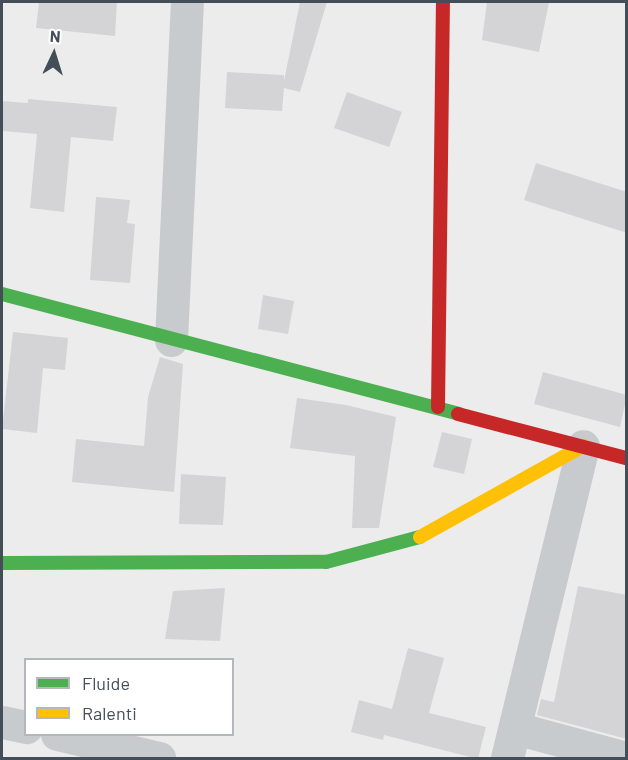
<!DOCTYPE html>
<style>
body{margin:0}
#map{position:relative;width:628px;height:760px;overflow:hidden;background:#edecec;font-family:Barlow,sans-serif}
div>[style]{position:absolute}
.building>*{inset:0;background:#d4d4d6}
.street>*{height:33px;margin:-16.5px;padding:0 16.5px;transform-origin:16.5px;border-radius:16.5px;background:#c8cbcd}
.fast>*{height:14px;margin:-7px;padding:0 7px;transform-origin:7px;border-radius:7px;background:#4caf50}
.slow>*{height:14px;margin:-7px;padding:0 7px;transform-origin:7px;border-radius:7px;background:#ffc107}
.jam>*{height:14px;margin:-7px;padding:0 7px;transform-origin:7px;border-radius:7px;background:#c62828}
span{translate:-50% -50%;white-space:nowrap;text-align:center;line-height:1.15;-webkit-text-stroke:4.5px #fff;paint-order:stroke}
.frame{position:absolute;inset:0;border:3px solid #444e58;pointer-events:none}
.legend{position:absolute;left:24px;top:658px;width:210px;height:78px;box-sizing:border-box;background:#fff;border:2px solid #b4b8bc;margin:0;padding:8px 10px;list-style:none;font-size:18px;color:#444e58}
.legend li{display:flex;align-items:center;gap:12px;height:30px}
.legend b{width:30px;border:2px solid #b4b8bc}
.north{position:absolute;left:24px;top:24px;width:60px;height:60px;-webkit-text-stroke:4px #fff;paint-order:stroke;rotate:4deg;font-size:16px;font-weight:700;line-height:24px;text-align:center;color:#444e58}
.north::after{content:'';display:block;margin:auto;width:21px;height:27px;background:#444e58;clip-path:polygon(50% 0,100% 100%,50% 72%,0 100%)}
</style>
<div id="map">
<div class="building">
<div style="clip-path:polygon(39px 2px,117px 2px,115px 36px,36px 28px)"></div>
<div style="clip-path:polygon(300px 2px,327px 2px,300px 92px,284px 88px,282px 111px,225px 108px,227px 72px,284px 75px,284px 81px)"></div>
<div style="clip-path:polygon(487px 2px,549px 2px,539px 52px,482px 40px)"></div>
<div style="clip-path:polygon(347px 92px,402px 112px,389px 147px,334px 128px)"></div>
<div style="clip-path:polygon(28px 99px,117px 107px,113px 141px,71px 137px,64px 212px,30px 208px,37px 134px,2px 131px,2px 101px,28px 103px)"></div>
<div style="clip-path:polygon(536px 163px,627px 192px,627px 233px,524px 200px)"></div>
<div style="clip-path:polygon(96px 197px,130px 200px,127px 223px,135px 224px,130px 283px,90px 280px)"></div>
<div style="clip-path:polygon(263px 295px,294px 301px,288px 334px,258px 329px)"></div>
<div style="clip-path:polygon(13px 332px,68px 338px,65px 370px,43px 368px,37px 433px,2px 429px)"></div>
<div style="clip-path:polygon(160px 357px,183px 364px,174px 492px,72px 482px,76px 439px,144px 446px,148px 397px)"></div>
<div style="clip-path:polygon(543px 372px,627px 395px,620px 427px,534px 404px)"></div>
<div style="clip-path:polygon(297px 398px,346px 405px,396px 417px,379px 528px,352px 528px,355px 456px,290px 448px)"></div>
<div style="clip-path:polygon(442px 432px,472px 439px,464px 474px,433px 467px)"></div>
<div style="clip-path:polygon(181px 474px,226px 477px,223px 525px,179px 524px)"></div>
<div style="clip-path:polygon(578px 586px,627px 595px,627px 739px,537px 715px,541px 699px,554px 702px)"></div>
<div style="clip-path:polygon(225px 588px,220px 641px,165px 639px,173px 591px)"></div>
<div style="clip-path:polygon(408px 648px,444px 658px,429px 713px,486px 727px,478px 759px,384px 735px,383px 740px,351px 732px,359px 700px,392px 709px)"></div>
</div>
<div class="street">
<div style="left:171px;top:340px;width:338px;rotate:-87.3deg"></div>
<div style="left:2px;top:722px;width:25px;rotate:12deg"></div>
<div style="left:515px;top:728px;width:115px;rotate:15.1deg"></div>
<div style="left:57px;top:734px;width:105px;rotate:13.2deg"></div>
<div style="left:507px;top:758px;width:321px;rotate:-76.3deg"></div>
</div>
<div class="fast">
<div style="left:2px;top:294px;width:472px;rotate:14.7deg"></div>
<div style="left:2px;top:563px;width:324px;rotate:-0.2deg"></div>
<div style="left:326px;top:562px;width:97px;rotate:-14.9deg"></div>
</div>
<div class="slow">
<div style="left:420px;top:537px;width:187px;rotate:-29.2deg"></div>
</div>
<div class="jam">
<div style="left:438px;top:407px;width:405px;rotate:-89.3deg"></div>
<div style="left:458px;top:414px;width:174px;rotate:14.7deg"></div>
</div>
<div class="frame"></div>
<ul class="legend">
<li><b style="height:8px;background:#4caf50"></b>Fluide</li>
<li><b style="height:8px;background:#ffc107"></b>Ralenti</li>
</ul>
<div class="north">N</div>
</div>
